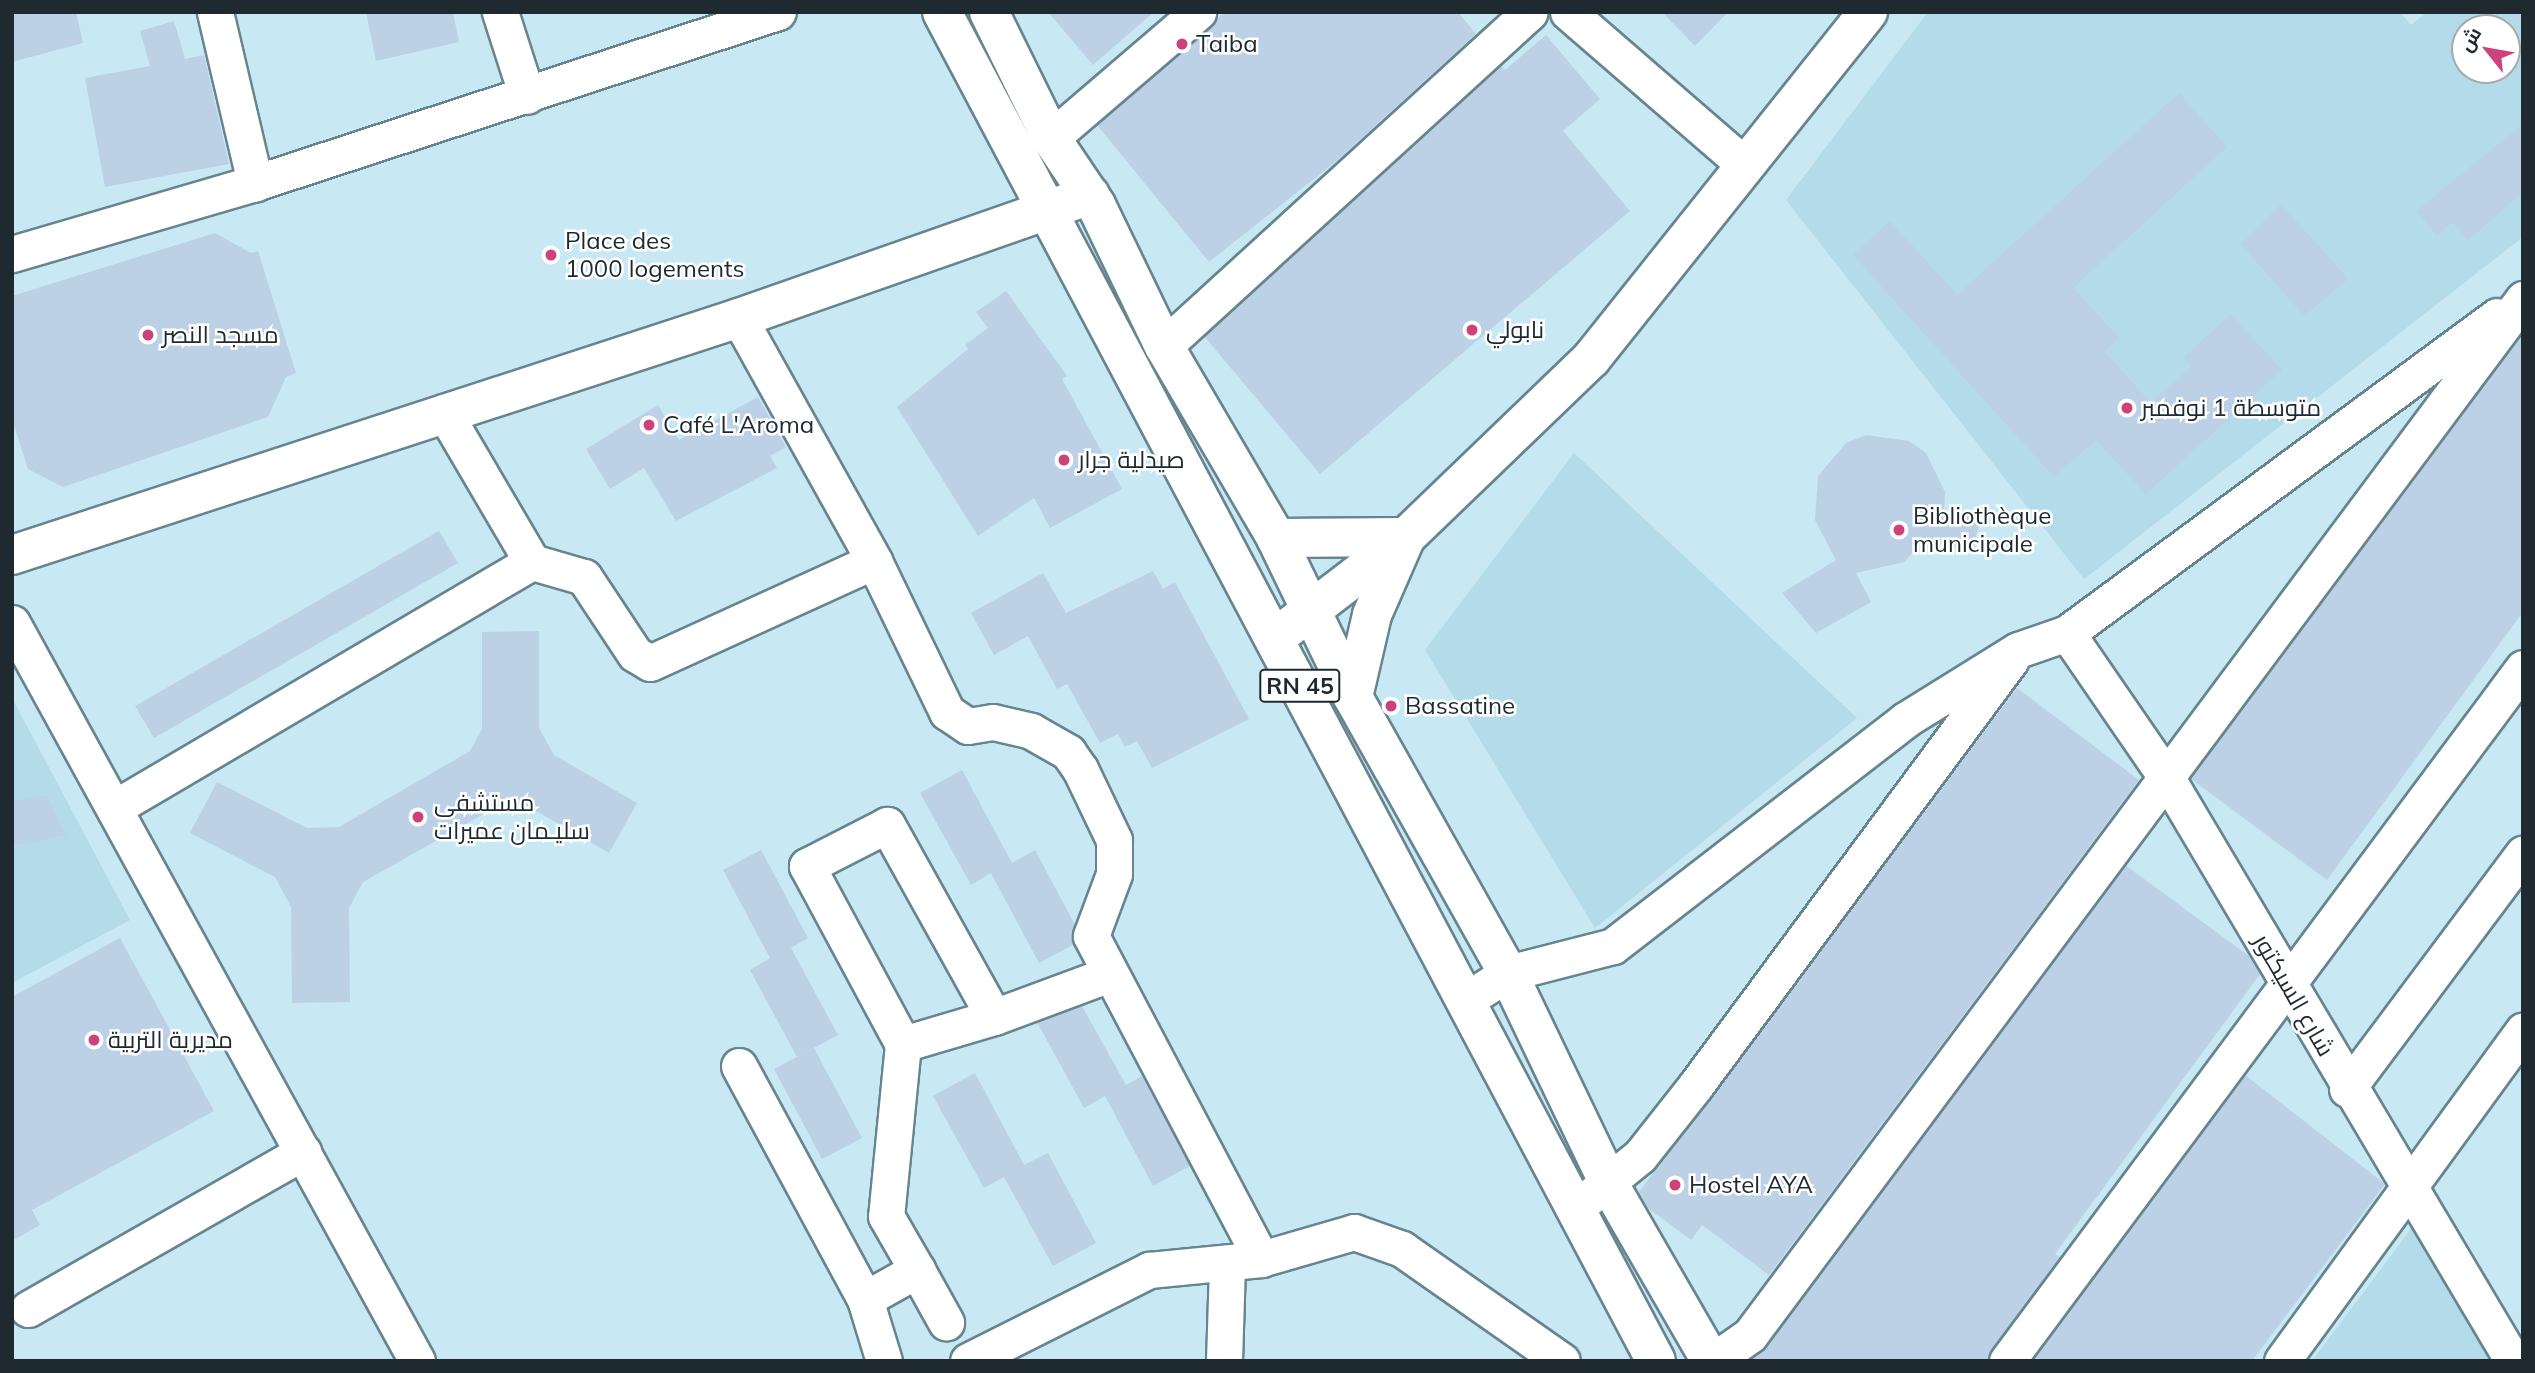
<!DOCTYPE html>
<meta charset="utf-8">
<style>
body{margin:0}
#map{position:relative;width:2535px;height:1373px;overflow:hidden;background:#c8e8f4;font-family:Mulish,Cairo,sans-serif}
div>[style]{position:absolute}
.built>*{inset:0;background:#b3dbea}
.building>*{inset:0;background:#bcd1e6}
.roads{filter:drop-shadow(2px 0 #67858f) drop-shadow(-2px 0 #67858f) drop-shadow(0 2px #67858f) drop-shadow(0 -2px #67858f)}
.street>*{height:35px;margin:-17.5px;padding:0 17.5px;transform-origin:17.5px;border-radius:17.5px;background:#fff}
.secondary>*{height:38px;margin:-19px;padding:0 19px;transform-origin:19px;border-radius:19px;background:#fff}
.primary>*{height:38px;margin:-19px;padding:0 19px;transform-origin:19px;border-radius:19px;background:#fff}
.dots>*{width:19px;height:19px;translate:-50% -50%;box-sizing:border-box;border:4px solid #fff;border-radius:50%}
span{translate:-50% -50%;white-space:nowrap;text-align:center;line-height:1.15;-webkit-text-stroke:5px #fff;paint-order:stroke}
.shield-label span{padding:2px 5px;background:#fff;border:2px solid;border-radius:5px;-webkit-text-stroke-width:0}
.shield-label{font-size:23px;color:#1e2a2f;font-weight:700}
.poi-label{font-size:24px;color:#1e2a2f}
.left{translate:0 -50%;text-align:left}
.street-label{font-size:24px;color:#1e2a2f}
.frame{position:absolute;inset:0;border:14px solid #1e2a2f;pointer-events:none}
.north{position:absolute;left:2451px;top:14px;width:70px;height:70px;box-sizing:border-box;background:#fff;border:2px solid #a5aaac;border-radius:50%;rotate:301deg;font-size:19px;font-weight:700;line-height:28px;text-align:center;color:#1e2a2f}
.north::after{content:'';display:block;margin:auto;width:24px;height:32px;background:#cc437b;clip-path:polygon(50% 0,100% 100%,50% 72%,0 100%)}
</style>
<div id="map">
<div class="built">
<div style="clip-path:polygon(evenodd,1928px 12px,2400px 12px,2411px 25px,2427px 12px,2523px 12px,2523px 237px,2084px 579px,1786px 200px,1928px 12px,2465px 28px,2507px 28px,2507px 70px,2465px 70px,2465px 28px)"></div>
<div style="clip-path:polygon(1574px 453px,1857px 718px,1595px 928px,1425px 650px)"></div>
<div style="clip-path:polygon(12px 698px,130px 920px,12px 983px)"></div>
<div style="clip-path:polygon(2414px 1225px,2491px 1361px,2312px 1361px)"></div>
</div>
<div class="building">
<div style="clip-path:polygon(12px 12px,76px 12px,83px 43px,12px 62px)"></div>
<div style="clip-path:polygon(366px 12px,453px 12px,459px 42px,376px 61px)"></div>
<div style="clip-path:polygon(1048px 12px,1154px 12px,1093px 65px)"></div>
<div style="clip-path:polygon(1225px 12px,1458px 12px,1476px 34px,1334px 163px,1209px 262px,1097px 125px)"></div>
<div style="clip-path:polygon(1662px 12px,1728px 12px,1695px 46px)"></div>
<div style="clip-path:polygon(174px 21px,185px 59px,204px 55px,229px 164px,105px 187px,85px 78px,150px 66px,140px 31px)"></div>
<div style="clip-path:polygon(1546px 35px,1600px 99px,1563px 131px,1630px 211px,1320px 474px,1204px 336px,1501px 66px,1505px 70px)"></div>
<div style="clip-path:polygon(2179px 93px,2227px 147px,2073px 288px,2119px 338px,2104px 351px,2151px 403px,2191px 366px,2184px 357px,2231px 314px,2282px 370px,2146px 494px,2096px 440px,2054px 477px,1853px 255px,1890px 221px,1957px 295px)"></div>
<div style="clip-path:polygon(2523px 124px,2523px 192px,2468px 240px,2452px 222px,2437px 235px,2416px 211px)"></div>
<div style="clip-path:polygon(2281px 204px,2348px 279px,2304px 316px,2241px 244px)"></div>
<div style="clip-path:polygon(215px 233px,251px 253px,258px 251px,296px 373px,286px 377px,268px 417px,63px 487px,28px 469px,12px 419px,12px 296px)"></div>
<div style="clip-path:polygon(1006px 291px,1067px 376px,1062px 379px,1122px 489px,1050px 528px,1034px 498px,978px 536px,897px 407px,968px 349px,965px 345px,988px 328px,976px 312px)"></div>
<div style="clip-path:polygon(2523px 333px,2523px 612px,2327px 880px,2190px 778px)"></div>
<div style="clip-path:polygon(758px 397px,786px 447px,770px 456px,777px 468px,676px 521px,644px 468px,610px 489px,586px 449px,658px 405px,679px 440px)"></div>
<div style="clip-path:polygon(1866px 435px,1909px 441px,1926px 453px,1945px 492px,1944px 513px,1981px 516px,1972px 552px,1924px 540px,1904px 562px,1856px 573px,1871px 602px,1816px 633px,1782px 593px,1836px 560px,1815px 520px,1818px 476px,1846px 443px)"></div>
<div style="clip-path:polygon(439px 531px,458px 563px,154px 738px,135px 706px)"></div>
<div style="clip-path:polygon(1153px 571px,1163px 589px,1175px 582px,1249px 719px,1152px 768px,1137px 741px,1125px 747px,1118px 734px,1100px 743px,1067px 684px,1057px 689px,1028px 636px,994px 655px,971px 613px,1043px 573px,1066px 613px)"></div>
<div style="clip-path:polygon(539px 631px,539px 728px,554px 755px,637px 803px,609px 853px,524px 804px,496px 807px,363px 882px,349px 908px,350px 1002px,292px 1003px,291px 907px,275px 877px,190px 833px,217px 782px,307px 828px,339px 827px,470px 751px,482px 729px,482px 632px)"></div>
<div style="clip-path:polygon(2017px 688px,2139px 780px,1769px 1275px,1702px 1225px,1691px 1240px,1648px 1208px,1639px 1192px)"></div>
<div style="clip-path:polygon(962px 770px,1012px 863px,1035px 850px,1074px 923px,1073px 945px,1039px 963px,991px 873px,971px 885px,920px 793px)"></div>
<div style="clip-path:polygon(47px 796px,66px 835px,12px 846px,12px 801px)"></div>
<div style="clip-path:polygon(761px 850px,808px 938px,791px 948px,838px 1035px,797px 1057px,750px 970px,770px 958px,723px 870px)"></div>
<div style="clip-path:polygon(2125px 865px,2249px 956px,2260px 974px,2055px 1254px,2060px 1257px,1987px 1361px,1751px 1361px)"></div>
<div style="clip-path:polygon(120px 938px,214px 1111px,32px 1210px,40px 1225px,12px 1241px,12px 997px)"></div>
<div style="clip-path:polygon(1082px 1006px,1126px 1085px,1142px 1076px,1190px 1166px,1153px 1186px,1105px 1096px,1084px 1108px,1037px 1022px)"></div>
<div style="clip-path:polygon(814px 1048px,862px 1138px,822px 1159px,774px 1069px)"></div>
<div style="clip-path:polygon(975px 1073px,1024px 1165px,1048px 1153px,1096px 1243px,1053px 1266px,1004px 1177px,984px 1188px,933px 1096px)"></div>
<div style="clip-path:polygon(2245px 1075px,2385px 1184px,2252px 1361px,2032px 1361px)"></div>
</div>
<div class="roads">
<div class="street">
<div style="left:215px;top:12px;width:176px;rotate:76.8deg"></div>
<div style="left:500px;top:12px;width:88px;rotate:72.2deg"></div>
<div style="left:1568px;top:12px;width:235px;rotate:40.9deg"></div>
<div style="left:1051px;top:138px;width:194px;rotate:-40.6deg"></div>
<div style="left:12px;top:254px;width:253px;rotate:-16.3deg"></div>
<div style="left:255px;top:183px;width:550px;rotate:-18.11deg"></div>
<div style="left:739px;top:318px;width:278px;rotate:60.9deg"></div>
<div style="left:874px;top:561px;width:168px;rotate:64.2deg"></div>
<div style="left:947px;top:712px;width:25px;rotate:34deg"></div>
<div style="left:968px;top:726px;width:25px;rotate:-9deg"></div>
<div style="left:993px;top:722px;width:39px;rotate:13deg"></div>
<div style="left:1031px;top:731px;width:43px;rotate:29.6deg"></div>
<div style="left:1068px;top:752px;width:21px;rotate:55deg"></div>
<div style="left:1080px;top:769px;width:79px;rotate:64.4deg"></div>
<div style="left:1114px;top:840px;width:34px;rotate:90deg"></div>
<div style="left:1114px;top:874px;width:66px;rotate:110.4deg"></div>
<div style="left:1091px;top:936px;width:365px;rotate:62.2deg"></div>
<div style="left:1164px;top:346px;width:495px;rotate:-42.4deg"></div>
<div style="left:532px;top:562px;width:54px;rotate:16.1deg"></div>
<div style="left:584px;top:577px;width:92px;rotate:56.5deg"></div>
<div style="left:635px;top:654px;width:17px;rotate:31deg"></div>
<div style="left:650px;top:663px;width:246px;rotate:-24.5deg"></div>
<div style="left:12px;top:623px;width:842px;rotate:61.24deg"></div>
<div style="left:2067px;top:633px;width:178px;rotate:55.5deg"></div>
<div style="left:2168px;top:780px;width:676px;rotate:59.3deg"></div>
<div style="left:114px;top:808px;width:485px;rotate:-30.5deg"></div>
<div style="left:532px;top:562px;width:174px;rotate:-120.4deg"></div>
<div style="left:1469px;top:998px;width:46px;rotate:-32.7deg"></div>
<div style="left:1508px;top:973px;width:108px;rotate:-14.4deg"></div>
<div style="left:1613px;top:946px;width:369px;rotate:-37.7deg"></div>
<div style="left:1905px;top:720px;width:133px;rotate:-31.8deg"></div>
<div style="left:2018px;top:650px;width:52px;rotate:-19.1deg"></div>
<div style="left:2067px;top:633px;width:534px;rotate:-36.4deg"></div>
<div style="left:994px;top:1017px;width:121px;rotate:-20.4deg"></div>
<div style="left:903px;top:1044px;width:95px;rotate:-16.5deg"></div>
<div style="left:994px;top:1017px;width:220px;rotate:-119.1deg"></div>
<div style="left:887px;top:825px;width:90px;rotate:152.9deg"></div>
<div style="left:807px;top:866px;width:202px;rotate:61.7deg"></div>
<div style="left:903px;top:1044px;width:173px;rotate:95.6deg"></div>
<div style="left:886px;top:1216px;width:62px;rotate:60.1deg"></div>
<div style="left:739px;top:1066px;width:265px;rotate:61.6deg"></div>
<div style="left:865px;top:1299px;width:65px;rotate:73deg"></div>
<div style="left:2347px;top:1089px;width:294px;rotate:-53.2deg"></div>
<div style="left:1587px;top:1199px;width:68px;rotate:-39.1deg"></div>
<div style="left:1640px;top:1156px;width:90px;rotate:-51.7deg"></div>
<div style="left:1696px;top:1085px;width:528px;rotate:-53.48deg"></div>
<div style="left:865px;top:1299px;width:60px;rotate:-29.1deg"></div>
<div style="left:917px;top:1270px;width:60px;rotate:60.9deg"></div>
<div style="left:28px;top:1309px;width:317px;rotate:-29.7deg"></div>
<div style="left:968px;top:1361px;width:203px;rotate:-26.7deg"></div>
<div style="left:1149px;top:1270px;width:113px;rotate:-5.6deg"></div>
<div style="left:1261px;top:1259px;width:97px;rotate:-16.2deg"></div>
<div style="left:1354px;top:1232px;width:51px;rotate:19.5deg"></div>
<div style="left:1402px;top:1249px;width:195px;rotate:35deg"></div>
<div style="left:1224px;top:1361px;width:98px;rotate:-88.2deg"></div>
<div style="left:1713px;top:1361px;width:45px;rotate:-35.1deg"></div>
<div style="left:1750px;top:1335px;width:1293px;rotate:-53.27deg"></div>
<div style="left:2007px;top:1361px;width:864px;rotate:-53.33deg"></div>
<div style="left:2282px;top:1361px;width:409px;rotate:-53.9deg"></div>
</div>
<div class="secondary">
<div style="left:12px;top:555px;width:765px;rotate:-18.06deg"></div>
<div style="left:739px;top:318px;width:372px;rotate:-19.3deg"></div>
<div style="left:1275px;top:638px;width:165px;rotate:-37.6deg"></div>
<div style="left:1406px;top:537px;width:257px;rotate:-43.9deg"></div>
<div style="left:1591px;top:359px;width:444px;rotate:-51.4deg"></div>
</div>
<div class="primary">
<div style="left:942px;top:12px;width:1526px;rotate:62.11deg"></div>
<div style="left:989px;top:12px;width:140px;rotate:63.8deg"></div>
<div style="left:1051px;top:138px;width:81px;rotate:56.1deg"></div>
<div style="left:1096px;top:205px;width:157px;rotate:64.3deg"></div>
<div style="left:1164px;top:346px;width:222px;rotate:59.7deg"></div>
<div style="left:1276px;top:538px;width:177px;rotate:64.2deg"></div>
<div style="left:1353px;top:697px;width:317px;rotate:60.7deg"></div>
<div style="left:1508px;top:973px;width:236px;rotate:64.4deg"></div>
<div style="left:1610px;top:1186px;width:202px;rotate:60deg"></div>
<div style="left:1276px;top:538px;width:130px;rotate:-0.4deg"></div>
<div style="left:1406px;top:537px;width:85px;rotate:113.6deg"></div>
<div style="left:1372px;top:615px;width:84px;rotate:103deg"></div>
</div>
</div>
<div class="dots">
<div style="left:1182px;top:44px;background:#cc437b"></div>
<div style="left:551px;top:255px;background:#cc437b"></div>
<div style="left:1472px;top:330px;background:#cc437b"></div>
<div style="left:148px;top:335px;background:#cc437b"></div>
<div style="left:2127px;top:408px;background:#cc437b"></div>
<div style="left:649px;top:425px;background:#cc437b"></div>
<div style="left:1064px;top:460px;background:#cc437b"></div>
<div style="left:1899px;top:530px;background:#cc437b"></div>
<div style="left:1391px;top:706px;background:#cc437b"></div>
<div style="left:418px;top:817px;background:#cc437b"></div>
<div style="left:94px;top:1040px;background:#cc437b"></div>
<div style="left:1675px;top:1185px;background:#cc437b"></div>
</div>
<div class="shield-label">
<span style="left:1300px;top:686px">RN 45</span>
</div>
<div class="poi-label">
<span class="left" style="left:1196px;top:44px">Taiba</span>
<span class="left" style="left:565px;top:255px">Place des<br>1000 logements</span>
<span class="left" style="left:1486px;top:330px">نابولي</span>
<span class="left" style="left:162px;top:335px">مسجد النصر</span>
<span class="left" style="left:2141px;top:408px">متوسطة 1 نوفمبر</span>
<span class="left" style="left:663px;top:425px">Café L'Aroma</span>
<span class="left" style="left:1078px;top:460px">صيدلية جرار</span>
<span class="left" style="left:1913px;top:530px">Bibliothèque<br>municipale</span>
<span class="left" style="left:1405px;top:706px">Bassatine</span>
<span class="left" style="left:434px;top:817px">مستشفى<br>سليـمان عميرات</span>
<span class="left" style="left:108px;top:1040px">مديرية التربية</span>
<span class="left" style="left:1689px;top:1185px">Hostel AYA</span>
</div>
<div class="street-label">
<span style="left:2294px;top:995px;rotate:60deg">شارع السيكتور</span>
</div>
<div class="frame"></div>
<div class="north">ش</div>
</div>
